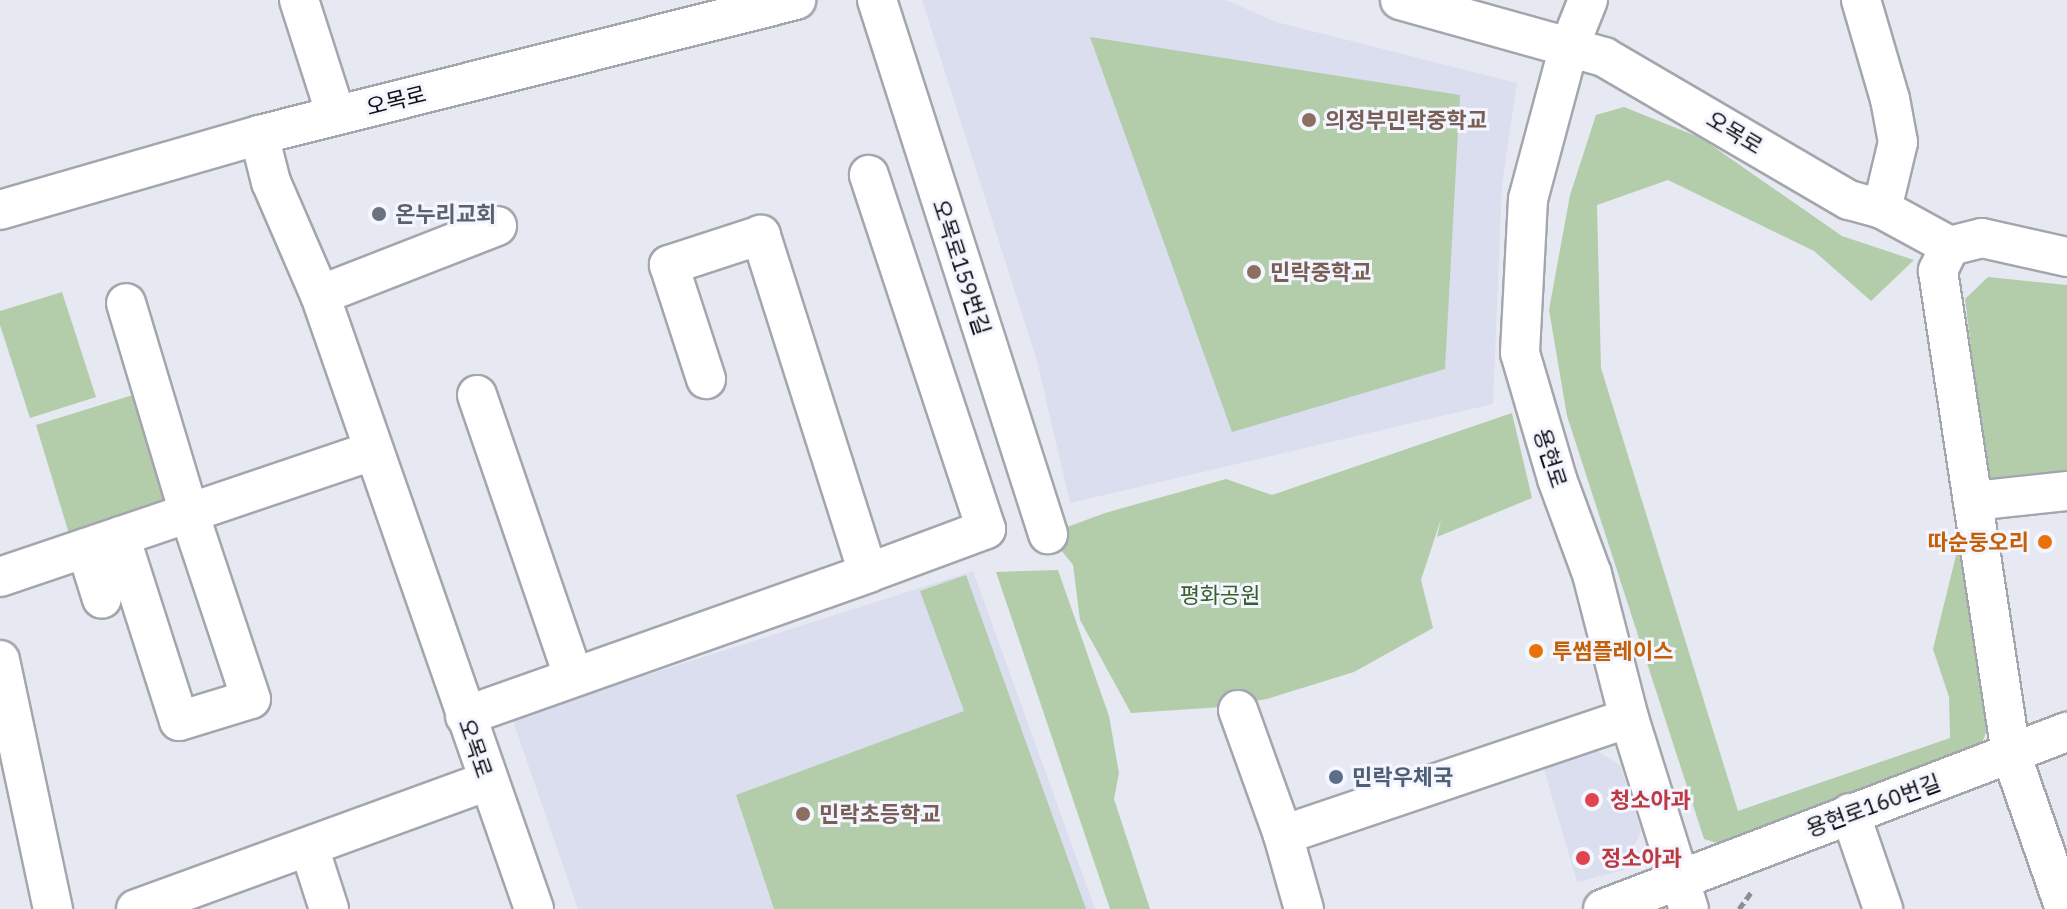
<!DOCTYPE html>
<meta charset="utf-8">
<style>
body{margin:0}
#map{position:relative;width:2067px;height:909px;overflow:hidden;background:#e7e9f2;font-family:"IBM Plex Sans","Noto Sans KR",sans-serif}
div>[style]{position:absolute}
.built>*{inset:0;background:#dadeee}
.green>*{inset:0;background:#b3cdaa}
.path>*{height:5px;margin-top:-2.5px;transform-origin:0;background:repeating-linear-gradient(90deg,#8c8e94 0 8px,transparent 0 12px)}
.roads{filter:drop-shadow(2px 0 #a4a6ae) drop-shadow(-2px 0 #a4a6ae) drop-shadow(0 2px #a4a6ae) drop-shadow(0 -2px #a4a6ae)}
.minor>*{height:38px;margin:-19px;padding:0 19px;transform-origin:19px;border-radius:19px;background:#fff}
.dots>*{width:22px;height:22px;translate:-50% -50%;box-sizing:border-box;border:4px solid #f4f6ff;border-radius:50%}
span{translate:-50% -50%;white-space:nowrap;text-align:center;line-height:1.15;-webkit-text-stroke:6px #f4f6ff;paint-order:stroke}
.street-label{font-size:22px;color:#0f1013}
.education-label{font-size:22px;color:#785e54;font-weight:700}
.left{translate:0 -50%;text-align:left}
.worship-label{font-size:22px;color:#5b616d;font-weight:700}
.food-label{font-size:22px;color:#c56008;font-weight:700}
.right{translate:-100% -50%;text-align:right}
.park-label{font-size:22px;color:#376128}
.service-label{font-size:22px;color:#4e5e75;font-weight:700}
.health-label{font-size:22px;color:#be3a42;font-weight:700}
</style>
<div id="map">
<div class="built">
<div style="clip-path:polygon(922px 0,1226px 0,1276px 22px,1517px 83px,1502px 184px,1493px 404px,1070px 503px,1037px 361px)"></div>
<div style="clip-path:polygon(973px 571px,1095px 909px,578px 909px,512px 718px)"></div>
<div style="clip-path:polygon(1597px 751px,1620px 765px,1641px 831px,1624px 870px,1577px 882px,1544px 769px)"></div>
</div>
<div class="green">
<div style="clip-path:polygon(1090px 37px,1460px 95px,1445px 369px,1232px 432px)"></div>
<div style="clip-path:polygon(1624px 107px,1701px 138px,1842px 236px,1914px 260px,1871px 301px,1814px 251px,1668px 180px,1597px 205px,1601px 368px,1738px 811px,1950px 738px,1949px 697px,1933px 649px,1961px 535px,1991px 717px,1977px 759px,1734px 848px,1704px 839px,1567px 416px,1549px 310px,1570px 195px,1596px 115px)"></div>
<div style="clip-path:polygon(1988px 277px,2067px 285px,2067px 476px,1988px 486px,1965px 299px)"></div>
<div style="clip-path:polygon(62px 292px,96px 397px,30px 418px,0 325px,0 311px)"></div>
<div style="clip-path:polygon(136px 394px,171px 506px,70px 537px,36px 425px)"></div>
<div style="clip-path:polygon(1512px 413px,1532px 498px,1437px 537px,1441px 519px,1421px 580px,1433px 628px,1354px 672px,1267px 699px,1222px 707px,1131px 713px,1080px 620px,1073px 565px,1048px 534px,1105px 513px,1226px 479px,1272px 495px)"></div>
<div style="clip-path:polygon(1058px 570px,1109px 716px,1119px 773px,1114px 799px,1150px 909px,1110px 909px,996px 572px)"></div>
<div style="clip-path:polygon(966px 575px,1086px 909px,774px 909px,736px 795px,964px 711px,920px 591px)"></div>
</div>
<div class="path">
<div style="left:1739px;top:909px;width:22px;rotate:-54deg"></div>
</div>
<div class="roads">
<div class="minor">
<div style="left:299px;top:0;width:121px;rotate:72.2deg"></div>
<div style="left:877px;top:0;width:561px;rotate:72.24deg"></div>
<div style="left:1400px;top:0;width:212px;rotate:15.6deg"></div>
<div style="left:1604px;top:57px;width:284px;rotate:30.3deg"></div>
<div style="left:1849px;top:200px;width:34px;rotate:15deg"></div>
<div style="left:1882px;top:209px;width:77px;rotate:28.6deg"></div>
<div style="left:1950px;top:246px;width:33px;rotate:-14deg"></div>
<div style="left:1982px;top:238px;width:87px;rotate:12.6deg"></div>
<div style="left:1588px;top:0;width:54px;rotate:111.8deg"></div>
<div style="left:1568px;top:50px;width:154px;rotate:105deg"></div>
<div style="left:1528px;top:199px;width:154px;rotate:93deg"></div>
<div style="left:1520px;top:353px;width:131px;rotate:73.6deg"></div>
<div style="left:1557px;top:479px;width:101px;rotate:69.8deg"></div>
<div style="left:1592px;top:574px;width:149px;rotate:75.6deg"></div>
<div style="left:1629px;top:718px;width:200px;rotate:72.6deg"></div>
<div style="left:1861px;top:0;width:103px;rotate:73.7deg"></div>
<div style="left:1890px;top:99px;width:44px;rotate:79.5deg"></div>
<div style="left:1898px;top:142px;width:69px;rotate:103.4deg"></div>
<div style="left:259px;top:135px;width:49px;rotate:75.7deg"></div>
<div style="left:271px;top:182px;width:123px;rotate:66.6deg"></div>
<div style="left:320px;top:295px;width:650px;rotate:70.78deg"></div>
<div style="left:0;top:210px;width:270px;rotate:-16.1deg"></div>
<div style="left:259px;top:135px;width:554px;rotate:-14.11deg"></div>
<div style="left:1950px;top:246px;width:28px;rotate:116deg"></div>
<div style="left:1938px;top:271px;width:488px;rotate:81.4deg"></div>
<div style="left:2011px;top:754px;width:164px;rotate:70.8deg"></div>
<div style="left:320px;top:295px;width:190px;rotate:-21.3deg"></div>
<div style="left:477px;top:395px;width:297px;rotate:71.1deg"></div>
<div style="left:1973px;top:501px;width:95px;rotate:-6.1deg"></div>
<div style="left:120px;top:536px;width:194px;rotate:72.3deg"></div>
<div style="left:179px;top:721px;width:75px;rotate:-17deg"></div>
<div style="left:251px;top:699px;width:196px;rotate:-108.4deg"></div>
<div style="left:189px;top:513px;width:219px;rotate:-106.7deg"></div>
<div style="left:86px;top:548px;width:53px;rotate:72.6deg"></div>
<div style="left:868px;top:573px;width:126px;rotate:-20.4deg"></div>
<div style="left:986px;top:529px;width:373px;rotate:-108.3deg"></div>
<div style="left:0;top:577px;width:394px;rotate:-18.7deg"></div>
<div style="left:0;top:660px;width:255px;rotate:78deg"></div>
<div style="left:1238px;top:710px;width:133px;rotate:70.2deg"></div>
<div style="left:1283px;top:835px;width:77px;rotate:74.2deg"></div>
<div style="left:465px;top:716px;width:428px;rotate:-19.5deg"></div>
<div style="left:868px;top:573px;width:355px;rotate:-107.6deg"></div>
<div style="left:761px;top:235px;width:97px;rotate:161.9deg"></div>
<div style="left:669px;top:265px;width:120px;rotate:72deg"></div>
<div style="left:1850px;top:813px;width:102px;rotate:71deg"></div>
<div style="left:1283px;top:835px;width:365px;rotate:-18.7deg"></div>
<div style="left:309px;top:847px;width:65px;rotate:72.1deg"></div>
<div style="left:136px;top:909px;width:374px;rotate:-20deg"></div>
<div style="left:1603px;top:909px;width:497px;rotate:-20.9deg"></div>
</div>
</div>
<div class="dots">
<div style="left:1309px;top:120px;background:#8d6e63"></div>
<div style="left:379px;top:214px;background:#6b7280"></div>
<div style="left:1254px;top:272px;background:#8d6e63"></div>
<div style="left:2045px;top:542px;background:#e8710a"></div>
<div style="left:1536px;top:651px;background:#e8710a"></div>
<div style="left:1336px;top:777px;background:#5c6f8a"></div>
<div style="left:1592px;top:800px;background:#e0444e"></div>
<div style="left:803px;top:814px;background:#8d6e63"></div>
<div style="left:1583px;top:858px;background:#e0444e"></div>
</div>
<div class="street-label">
<span style="left:396px;top:100px;rotate:-14deg">오목로</span>
<span style="left:1735px;top:132px;rotate:31deg">오목로</span>
<span style="left:962px;top:267px;rotate:72deg">오목로159번길</span>
<span style="left:1551px;top:458px;rotate:72deg">용현로</span>
<span style="left:476px;top:748px;rotate:71deg">오목로</span>
<span style="left:1873px;top:805px;rotate:-20deg">용현로160번길</span>
</div>
<div class="education-label">
<span class="left" style="left:1325px;top:120px">의정부민락중학교</span>
<span class="left" style="left:1270px;top:272px">민락중학교</span>
<span class="left" style="left:819px;top:814px">민락초등학교</span>
</div>
<div class="worship-label">
<span class="left" style="left:395px;top:214px">온누리교회</span>
</div>
<div class="food-label">
<span class="right" style="left:2029px;top:542px">따순둥오리</span>
<span class="left" style="left:1552px;top:651px">투썸플레이스</span>
</div>
<div class="park-label">
<span style="left:1220px;top:595px">평화공원</span>
</div>
<div class="service-label">
<span class="left" style="left:1352px;top:777px">민락우체국</span>
</div>
<div class="health-label">
<span class="left" style="left:1610px;top:800px">청소아과</span>
<span class="left" style="left:1601px;top:858px">정소아과</span>
</div>
</div>
